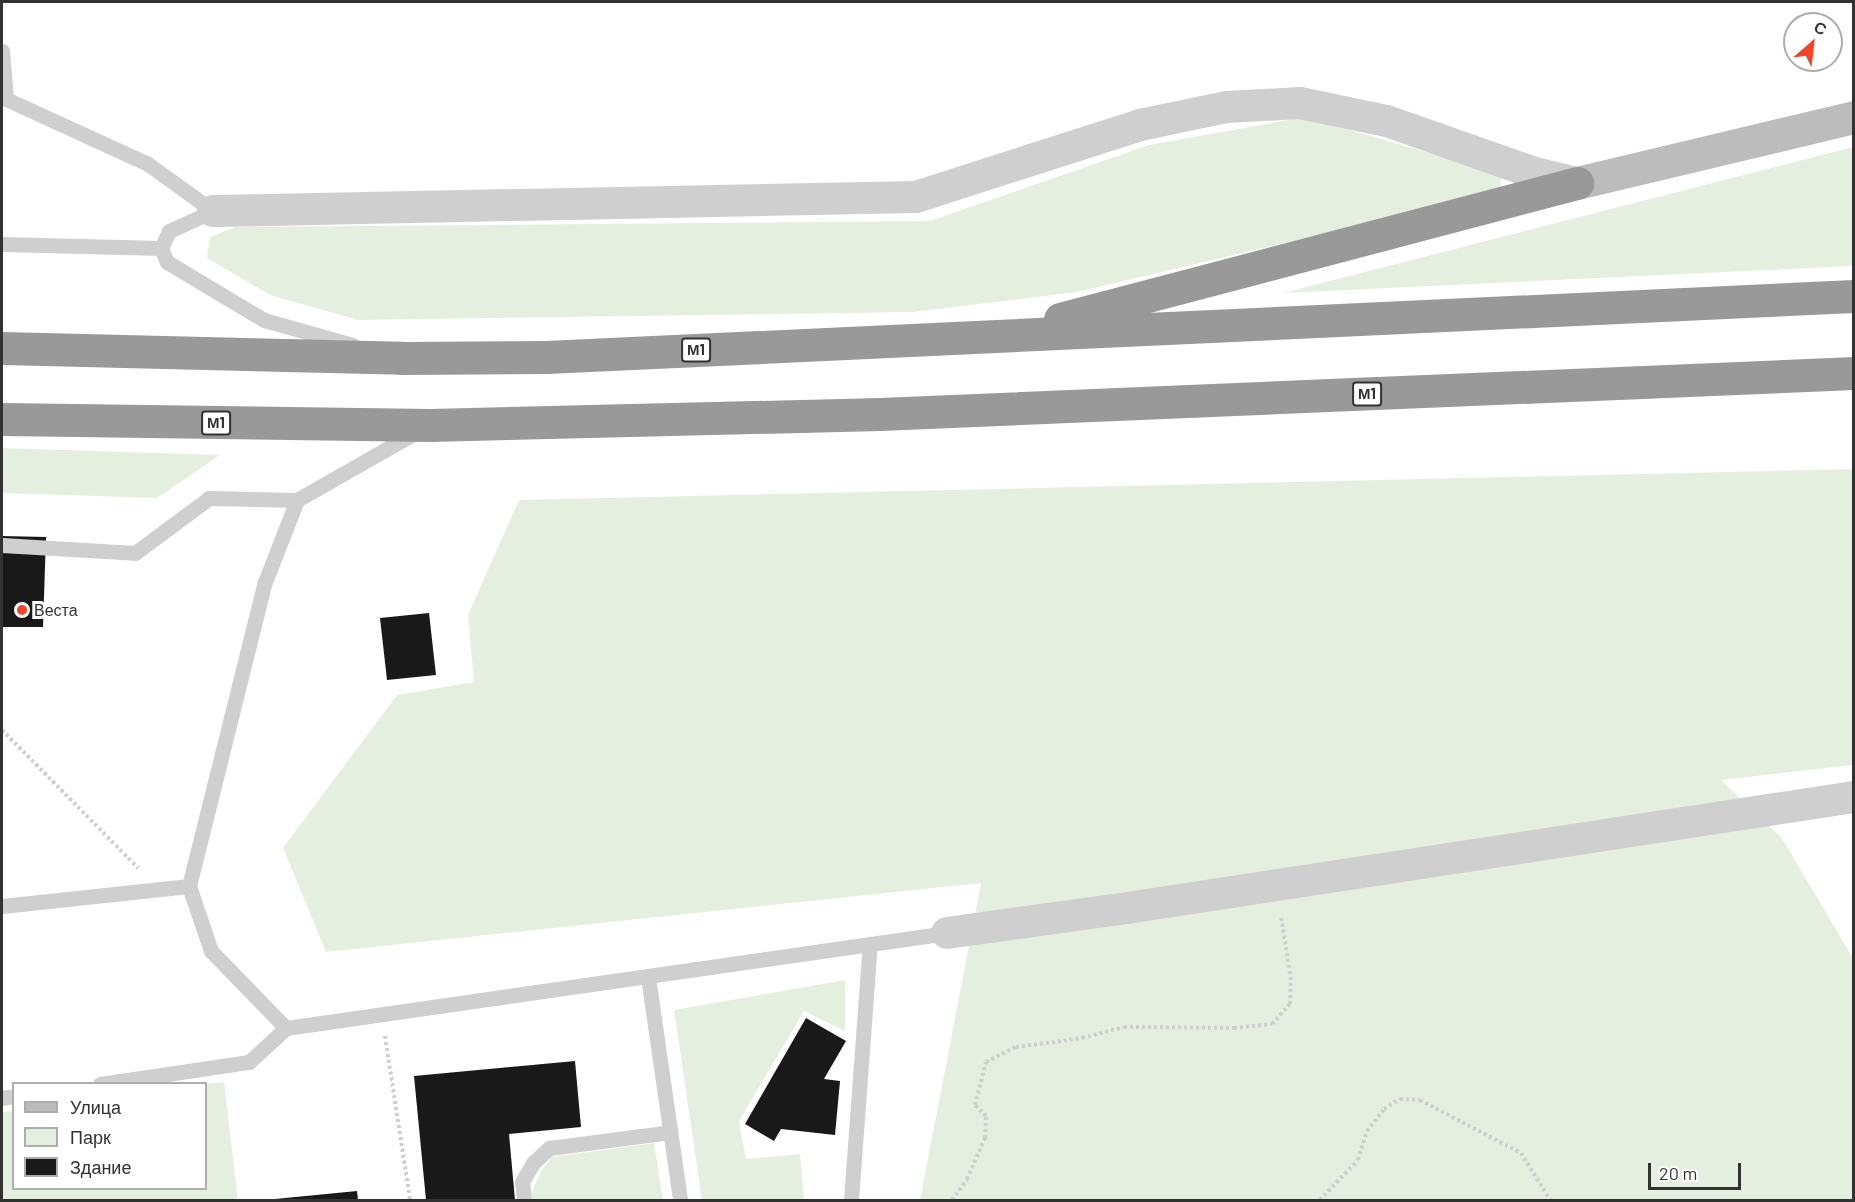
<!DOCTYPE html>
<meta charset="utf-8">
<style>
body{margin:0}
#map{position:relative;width:1855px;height:1202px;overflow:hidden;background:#fff;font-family:Barlow,sans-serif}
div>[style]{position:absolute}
.green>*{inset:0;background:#e5efe0}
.building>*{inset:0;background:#191919}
.path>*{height:4px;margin-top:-2px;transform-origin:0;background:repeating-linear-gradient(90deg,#cfcfcf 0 3px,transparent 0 6px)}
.lane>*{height:15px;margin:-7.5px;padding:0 7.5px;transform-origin:7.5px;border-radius:7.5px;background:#cfcfcf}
.street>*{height:32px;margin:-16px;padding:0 16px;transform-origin:16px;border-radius:16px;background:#cfcfcf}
.secondary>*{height:33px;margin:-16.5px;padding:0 16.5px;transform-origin:16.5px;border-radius:16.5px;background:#bcbcbc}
.highway>*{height:33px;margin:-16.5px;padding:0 16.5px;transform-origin:16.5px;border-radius:16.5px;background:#999}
.dots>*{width:16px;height:16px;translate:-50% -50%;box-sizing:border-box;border:3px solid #fff;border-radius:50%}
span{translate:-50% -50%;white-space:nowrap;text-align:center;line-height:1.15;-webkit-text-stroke:6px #fff;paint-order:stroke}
.shield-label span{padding:2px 4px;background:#fff;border:2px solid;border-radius:4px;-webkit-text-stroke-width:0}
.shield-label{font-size:15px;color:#323232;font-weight:700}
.poi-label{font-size:16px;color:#323232}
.left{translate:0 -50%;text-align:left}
.frame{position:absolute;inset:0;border:3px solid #323232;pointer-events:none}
.legend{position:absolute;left:12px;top:1082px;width:195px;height:108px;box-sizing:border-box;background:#fff;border:2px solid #adadad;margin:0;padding:8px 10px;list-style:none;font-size:18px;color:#323232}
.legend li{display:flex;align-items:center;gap:12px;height:30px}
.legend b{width:30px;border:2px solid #adadad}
.north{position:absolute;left:1783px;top:12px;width:60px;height:60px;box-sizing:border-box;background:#fff;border:2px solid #adadad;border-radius:50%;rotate:28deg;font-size:16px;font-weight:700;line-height:24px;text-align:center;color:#323232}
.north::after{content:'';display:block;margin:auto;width:21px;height:27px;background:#f3432a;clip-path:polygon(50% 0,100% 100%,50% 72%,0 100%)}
.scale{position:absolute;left:1648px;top:1163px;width:93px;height:27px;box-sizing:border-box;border:3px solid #323232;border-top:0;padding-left:8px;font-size:18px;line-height:21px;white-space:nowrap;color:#323232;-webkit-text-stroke:4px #fff;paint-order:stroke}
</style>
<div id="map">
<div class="green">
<div style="clip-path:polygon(1305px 117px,1502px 174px,1500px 192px,1077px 292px,913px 312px,358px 320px,270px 295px,207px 258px,210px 237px,236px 227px,930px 221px,1149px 145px)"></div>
<div style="clip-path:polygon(1853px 147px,1853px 266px,1283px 293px)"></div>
<div style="clip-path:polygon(2px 448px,220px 455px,157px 498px,2px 493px)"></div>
<div style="clip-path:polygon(1853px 469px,1853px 765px,1721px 780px,1781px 837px,1853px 958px,1853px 1200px,920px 1200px,981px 883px,326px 952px,283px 848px,397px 695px,474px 682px,468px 615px,519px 500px)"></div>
<div style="clip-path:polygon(845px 980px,845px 1031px,804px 1011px,739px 1121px,746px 1159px,800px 1154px,804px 1200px,702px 1200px,674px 1010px)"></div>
<div style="clip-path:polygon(224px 1082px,238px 1200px,2px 1200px,2px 1112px,13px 1111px,14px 1188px,206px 1188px,206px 1084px)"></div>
<div style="clip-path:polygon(654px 1143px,663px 1200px,532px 1200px,531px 1194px,541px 1171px,552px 1157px)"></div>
</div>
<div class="building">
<div style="clip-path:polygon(2px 536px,46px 537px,43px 627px,2px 627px)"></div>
<div style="clip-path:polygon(429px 613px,436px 675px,387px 680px,380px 618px)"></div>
<div style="clip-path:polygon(806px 1018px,846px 1041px,824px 1079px,840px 1081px,835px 1135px,781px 1129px,774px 1141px,745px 1124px)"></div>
<div style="clip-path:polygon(575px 1061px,581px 1127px,509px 1134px,515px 1200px,426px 1200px,414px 1076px)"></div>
<div style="clip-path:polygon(357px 1191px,358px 1200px,275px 1200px,275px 1199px)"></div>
</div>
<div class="path">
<div style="left:2px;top:730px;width:194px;rotate:45.4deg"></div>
<div style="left:385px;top:1036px;width:166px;rotate:81.3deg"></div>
<div style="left:952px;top:1200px;width:26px;rotate:-54deg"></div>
<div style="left:967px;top:1179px;width:45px;rotate:-66.3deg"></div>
<div style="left:985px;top:1138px;width:22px;rotate:-87deg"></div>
<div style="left:986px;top:1116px;width:16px;rotate:-135deg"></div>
<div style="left:975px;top:1105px;width:44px;rotate:-75.7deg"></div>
<div style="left:986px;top:1062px;width:34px;rotate:-27deg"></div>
<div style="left:1016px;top:1047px;width:67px;rotate:-7.8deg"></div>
<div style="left:1082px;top:1038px;width:43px;rotate:-14.7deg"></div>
<div style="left:1124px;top:1027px;width:110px;rotate:0.5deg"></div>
<div style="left:1234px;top:1028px;width:38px;rotate:-6deg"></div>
<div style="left:1272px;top:1024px;width:27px;rotate:-48deg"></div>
<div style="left:1290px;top:1004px;width:24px;rotate:-88deg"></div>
<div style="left:1291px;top:980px;width:65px;rotate:-98.9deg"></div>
<div style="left:1320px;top:1200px;width:55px;rotate:-46.5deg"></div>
<div style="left:1358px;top:1160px;width:30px;rotate:-73deg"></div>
<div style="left:1367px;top:1131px;width:28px;rotate:-52deg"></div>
<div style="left:1384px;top:1109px;width:19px;rotate:-32deg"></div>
<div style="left:1400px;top:1099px;width:20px;rotate:3deg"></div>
<div style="left:1420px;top:1100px;width:114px;rotate:27.7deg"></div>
<div style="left:1521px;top:1153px;width:55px;rotate:58.3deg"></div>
</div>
<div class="lane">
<div style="left:2px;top:51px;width:48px;rotate:85.2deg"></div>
<div style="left:6px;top:99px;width:156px;rotate:24.6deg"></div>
<div style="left:148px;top:164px;width:80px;rotate:35.9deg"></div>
<div style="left:213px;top:211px;width:48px;rotate:155.6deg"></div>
<div style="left:169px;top:231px;width:19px;rotate:115deg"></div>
<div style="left:161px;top:248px;width:15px;rotate:67deg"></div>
<div style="left:167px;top:262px;width:113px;rotate:30.9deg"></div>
<div style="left:264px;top:320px;width:92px;rotate:15.7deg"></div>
<div style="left:2px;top:244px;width:159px;rotate:1.4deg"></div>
<div style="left:2px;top:545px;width:133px;rotate:3.4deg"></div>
<div style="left:135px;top:553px;width:92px;rotate:-36.6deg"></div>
<div style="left:209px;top:498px;width:88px;rotate:1.3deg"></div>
<div style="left:297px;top:500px;width:139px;rotate:-29.7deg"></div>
<div style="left:189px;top:886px;width:69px;rotate:71.3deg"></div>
<div style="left:211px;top:951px;width:107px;rotate:45.8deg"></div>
<div style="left:2px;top:906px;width:188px;rotate:-6.1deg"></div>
<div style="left:189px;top:886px;width:313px;rotate:-76deg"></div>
<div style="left:265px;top:582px;width:88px;rotate:-68.7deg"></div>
<div style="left:648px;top:977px;width:225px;rotate:81.8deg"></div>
<div style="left:100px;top:1084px;width:151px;rotate:-8.4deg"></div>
<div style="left:249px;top:1062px;width:50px;rotate:-42.6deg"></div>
<div style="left:286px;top:1028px;width:668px;rotate:-8.18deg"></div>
<div style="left:2px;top:1098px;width:12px;rotate:-9deg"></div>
<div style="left:524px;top:1200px;width:18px;rotate:-96deg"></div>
<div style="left:522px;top:1182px;width:22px;rotate:-60deg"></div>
<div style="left:533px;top:1163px;width:22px;rotate:-43deg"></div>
<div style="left:549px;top:1148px;width:122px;rotate:-7.5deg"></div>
<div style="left:851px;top:1200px;width:257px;rotate:-85.8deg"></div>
</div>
<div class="street">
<div style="left:213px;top:211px;width:703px;rotate:-1.14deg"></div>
<div style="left:916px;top:197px;width:235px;rotate:-17.8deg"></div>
<div style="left:1140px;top:125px;width:89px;rotate:-11.7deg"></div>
<div style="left:1227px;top:107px;width:73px;rotate:-3.1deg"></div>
<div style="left:1300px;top:103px;width:89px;rotate:11.7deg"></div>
<div style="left:1387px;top:121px;width:157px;rotate:19.4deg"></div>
<div style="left:1535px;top:173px;width:43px;rotate:13.4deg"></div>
<div style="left:947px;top:933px;width:182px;rotate:-7.9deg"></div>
<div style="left:1127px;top:908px;width:735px;rotate:-8.68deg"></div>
</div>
<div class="secondary">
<div style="left:1577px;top:183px;width:285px;rotate:-13.4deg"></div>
</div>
<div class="highway">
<div style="left:1060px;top:319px;width:535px;rotate:-14.74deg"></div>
<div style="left:2px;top:348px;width:400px;rotate:1.4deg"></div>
<div style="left:402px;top:358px;width:144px;rotate:-0.4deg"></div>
<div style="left:546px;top:357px;width:1309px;rotate:-2.67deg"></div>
<div style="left:2px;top:419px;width:428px;rotate:0.8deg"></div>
<div style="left:430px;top:425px;width:450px;rotate:-1.4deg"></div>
<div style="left:880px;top:414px;width:975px;rotate:-2.41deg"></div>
</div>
<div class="dots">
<div style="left:22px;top:610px;background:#f3432a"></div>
</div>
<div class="shield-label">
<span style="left:696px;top:350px">М1</span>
<span style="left:1367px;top:394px">М1</span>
<span style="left:216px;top:423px">М1</span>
</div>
<div class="poi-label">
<span class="left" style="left:34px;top:610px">Веста</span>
</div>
<div class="frame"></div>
<ul class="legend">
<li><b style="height:8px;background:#bcbcbc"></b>Улица</li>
<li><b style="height:16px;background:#e5efe0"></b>Парк</li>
<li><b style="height:16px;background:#191919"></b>Здание</li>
</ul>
<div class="north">С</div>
<div class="scale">20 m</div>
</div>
